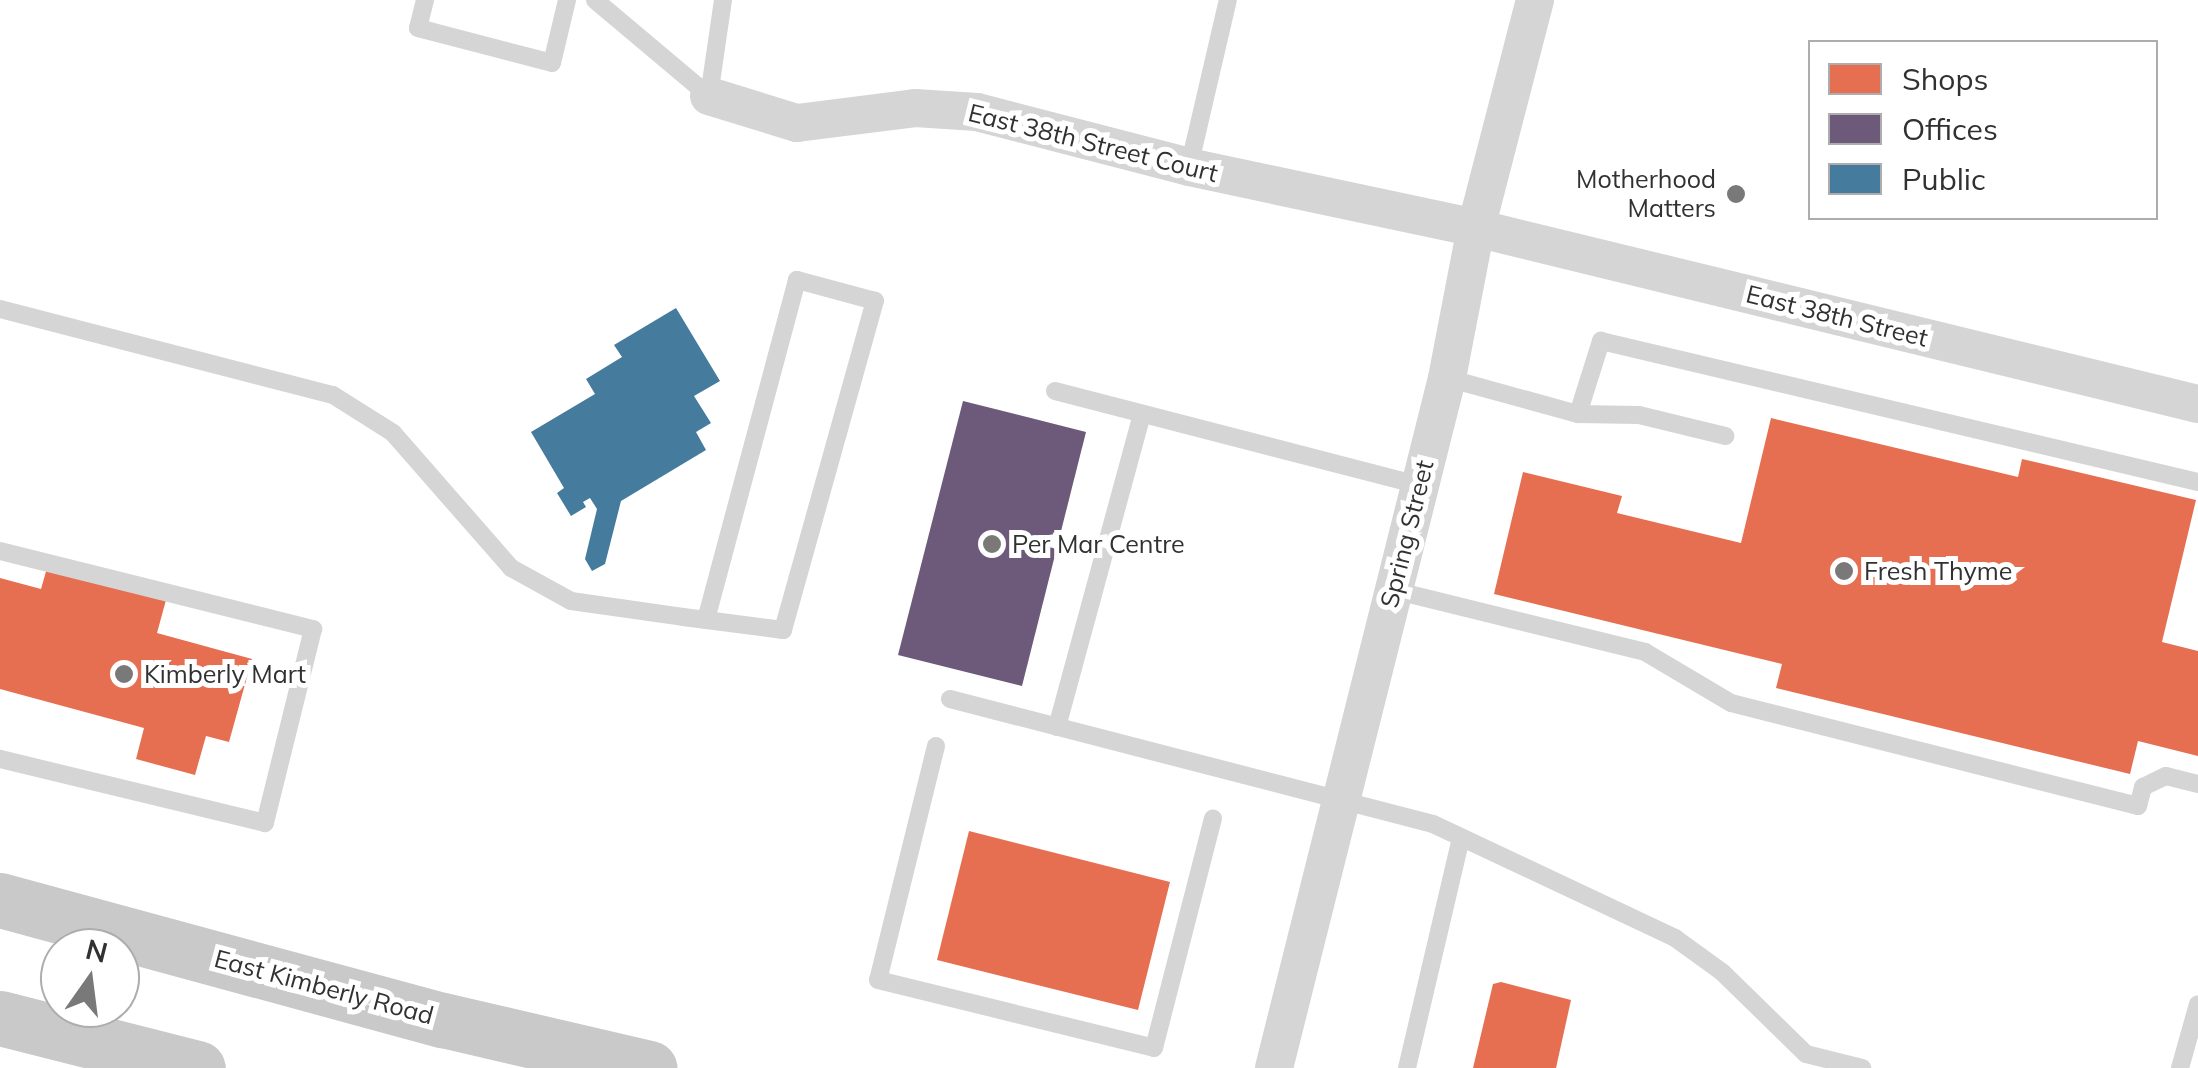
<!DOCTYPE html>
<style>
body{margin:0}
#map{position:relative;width:2198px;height:1068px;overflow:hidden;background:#fff;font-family:Mulish,sans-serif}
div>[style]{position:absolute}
.shops>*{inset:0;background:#e76f51}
.offices>*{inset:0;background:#6d597a}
.public>*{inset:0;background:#457b9d}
.service>*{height:18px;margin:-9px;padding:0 9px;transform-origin:9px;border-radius:9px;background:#d5d5d5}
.minor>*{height:38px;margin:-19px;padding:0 19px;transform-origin:19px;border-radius:19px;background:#d5d5d5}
.primary>*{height:55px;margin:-27.5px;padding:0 27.5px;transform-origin:27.5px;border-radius:27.5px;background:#c9c9c9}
.dots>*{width:28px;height:28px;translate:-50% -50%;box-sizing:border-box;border:5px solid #fff;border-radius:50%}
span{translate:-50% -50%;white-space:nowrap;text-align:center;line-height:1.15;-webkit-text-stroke:10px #fff;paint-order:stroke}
.street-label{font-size:25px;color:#313131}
.poi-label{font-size:25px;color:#313131}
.right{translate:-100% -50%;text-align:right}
.left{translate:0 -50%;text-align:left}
.legend{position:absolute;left:1808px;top:40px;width:350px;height:180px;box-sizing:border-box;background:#fff;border:2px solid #adadad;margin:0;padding:12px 18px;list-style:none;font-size:30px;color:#313131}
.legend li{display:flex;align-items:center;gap:20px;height:50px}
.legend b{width:50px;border:2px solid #adadad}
.north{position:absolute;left:40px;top:928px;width:100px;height:100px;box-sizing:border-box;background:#fff;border:2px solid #adadad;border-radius:50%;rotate:14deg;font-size:28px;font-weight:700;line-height:40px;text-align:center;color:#313131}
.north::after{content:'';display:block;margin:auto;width:35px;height:45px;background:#797979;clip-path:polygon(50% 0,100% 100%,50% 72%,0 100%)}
</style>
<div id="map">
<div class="shops">
<div style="clip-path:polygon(1771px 418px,2018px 477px,2022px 459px,2196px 500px,2162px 642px,2198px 651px,2198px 756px,2138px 741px,2130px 774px,1776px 688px,1782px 664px,1494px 594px,1523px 472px,1622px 496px,1617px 513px,1741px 543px)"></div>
<div style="clip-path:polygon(47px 568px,166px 600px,157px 633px,252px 659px,229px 742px,206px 736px,195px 775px,136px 759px,144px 728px,0 689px,0 578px,41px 589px)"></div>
<div style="clip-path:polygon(969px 831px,1170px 882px,1138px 1010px,937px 960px)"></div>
<div style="clip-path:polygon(1501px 982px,1571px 1000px,1556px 1068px,1473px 1068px,1493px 984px)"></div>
</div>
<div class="offices">
<div style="clip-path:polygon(963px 401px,1086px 432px,1022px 686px,898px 655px)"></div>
</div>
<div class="public">
<div style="clip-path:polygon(676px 308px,720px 381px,694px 396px,711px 423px,696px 432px,706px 450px,621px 501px,605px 564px,592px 571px,585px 559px,597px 509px,590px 498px,583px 502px,586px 507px,571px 516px,557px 493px,564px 488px,531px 432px,595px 394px,586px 379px,622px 357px,614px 345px)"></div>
</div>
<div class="service">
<div style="left:425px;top:0;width:29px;rotate:104deg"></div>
<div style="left:418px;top:28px;width:138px;rotate:14.6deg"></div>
<div style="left:552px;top:63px;width:65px;rotate:-76.6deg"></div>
<div style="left:595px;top:0;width:149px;rotate:40.1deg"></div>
<div style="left:709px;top:96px;width:97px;rotate:-81.7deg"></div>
<div style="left:1189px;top:167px;width:171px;rotate:-76.9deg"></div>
<div style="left:0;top:309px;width:344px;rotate:14.5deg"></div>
<div style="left:333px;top:395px;width:71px;rotate:32.3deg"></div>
<div style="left:393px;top:433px;width:179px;rotate:48.8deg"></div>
<div style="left:511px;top:568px;width:68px;rotate:28.8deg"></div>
<div style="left:571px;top:601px;width:113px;rotate:8.1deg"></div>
<div style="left:683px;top:617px;width:101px;rotate:7.4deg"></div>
<div style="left:783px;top:630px;width:342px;rotate:-74.4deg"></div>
<div style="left:875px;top:301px;width:81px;rotate:-164.9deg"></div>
<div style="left:797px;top:280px;width:352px;rotate:105deg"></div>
<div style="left:1447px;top:378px;width:136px;rotate:15.4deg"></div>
<div style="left:1578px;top:414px;width:61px;rotate:0.9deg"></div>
<div style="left:1639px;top:415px;width:89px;rotate:13.7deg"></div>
<div style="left:1055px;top:391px;width:375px;rotate:14.5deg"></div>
<div style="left:1578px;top:414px;width:77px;rotate:-72.5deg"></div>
<div style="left:1601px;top:341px;width:613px;rotate:13.29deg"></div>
<div style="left:0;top:551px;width:323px;rotate:14deg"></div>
<div style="left:313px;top:629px;width:200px;rotate:103.9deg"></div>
<div style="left:265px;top:823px;width:273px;rotate:-166.4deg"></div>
<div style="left:1393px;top:590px;width:260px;rotate:13.8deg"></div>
<div style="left:1645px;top:652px;width:100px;rotate:30.7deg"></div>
<div style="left:1731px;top:703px;width:420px;rotate:14.2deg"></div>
<div style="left:2138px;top:806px;width:20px;rotate:-75deg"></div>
<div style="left:2143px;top:787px;width:25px;rotate:-26deg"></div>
<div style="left:2166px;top:776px;width:33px;rotate:14deg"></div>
<div style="left:950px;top:699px;width:499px;rotate:14.5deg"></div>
<div style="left:1433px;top:824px;width:268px;rotate:25.2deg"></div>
<div style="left:1675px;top:938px;width:58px;rotate:35.9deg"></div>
<div style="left:1722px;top:972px;width:117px;rotate:44.3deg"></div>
<div style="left:1806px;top:1054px;width:58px;rotate:14deg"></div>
<div style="left:1057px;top:727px;width:324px;rotate:-74.8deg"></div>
<div style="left:936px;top:746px;width:241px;rotate:103.9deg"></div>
<div style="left:878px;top:980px;width:284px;rotate:13.8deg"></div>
<div style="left:1154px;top:1048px;width:237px;rotate:-75.6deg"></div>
<div style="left:1407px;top:1068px;width:236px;rotate:-76.8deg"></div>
<div style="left:2180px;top:1068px;width:66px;rotate:-74.3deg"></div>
</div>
<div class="minor">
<div style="left:709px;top:96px;width:92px;rotate:17.1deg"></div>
<div style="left:797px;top:123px;width:119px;rotate:-7.2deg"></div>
<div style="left:915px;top:108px;width:62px;rotate:3.7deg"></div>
<div style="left:977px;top:112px;width:219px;rotate:14.5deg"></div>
<div style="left:1189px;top:167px;width:293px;rotate:12deg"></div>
<div style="left:1476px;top:228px;width:743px;rotate:13.7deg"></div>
<div style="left:1274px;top:1068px;width:711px;rotate:-75.92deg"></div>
<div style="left:1447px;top:378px;width:153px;rotate:-79.1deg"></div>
<div style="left:1476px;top:228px;width:236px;rotate:-75.5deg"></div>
</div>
<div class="primary">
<div style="left:0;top:900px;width:459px;rotate:15.2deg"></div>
<div style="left:443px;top:1020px;width:212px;rotate:13.1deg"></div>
<div style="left:0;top:1018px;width:204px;rotate:14.2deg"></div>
</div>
<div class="dots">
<div style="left:1736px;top:194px;background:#797979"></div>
<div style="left:992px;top:544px;background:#797979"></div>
<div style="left:1844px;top:571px;background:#797979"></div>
<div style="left:124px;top:674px;background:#797979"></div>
</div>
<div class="street-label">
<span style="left:1093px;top:143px;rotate:14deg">East 38th Street Court</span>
<span style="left:1837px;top:316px;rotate:14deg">East 38th Street</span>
<span style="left:1407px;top:534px;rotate:-76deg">Spring Street</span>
<span style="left:324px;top:987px;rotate:15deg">East Kimberly Road</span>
</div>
<div class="poi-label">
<span class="right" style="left:1716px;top:194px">Motherhood<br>Matters</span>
<span class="left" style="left:1012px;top:544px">Per Mar Centre</span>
<span class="left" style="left:1864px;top:571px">Fresh Thyme</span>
<span class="left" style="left:144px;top:674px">Kimberly Mart</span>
</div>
<ul class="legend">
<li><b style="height:28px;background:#e76f51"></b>Shops</li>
<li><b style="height:28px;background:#6d597a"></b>Offices</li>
<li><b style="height:28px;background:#457b9d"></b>Public</li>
</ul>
<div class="north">N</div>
</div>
